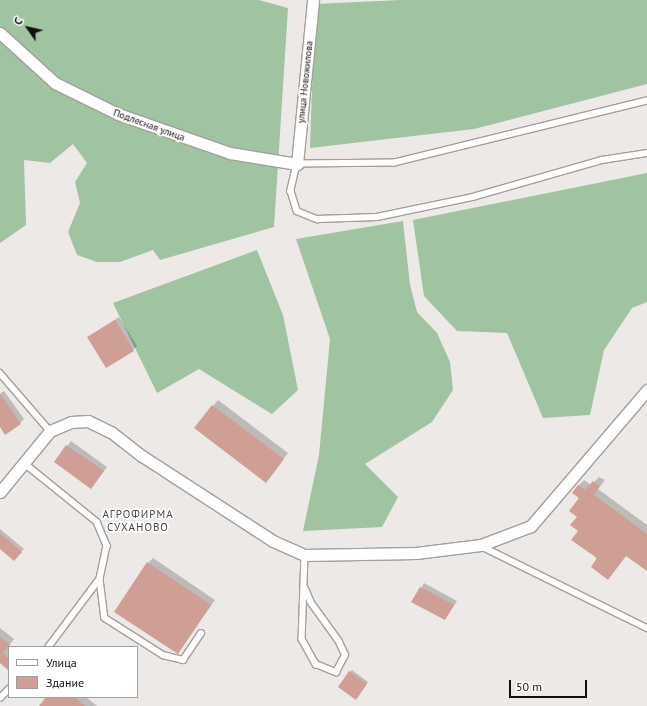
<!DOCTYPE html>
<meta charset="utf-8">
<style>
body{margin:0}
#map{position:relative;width:647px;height:706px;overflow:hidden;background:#ede9e7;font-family:"PT Sans",sans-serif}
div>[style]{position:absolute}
.forest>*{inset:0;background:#a0c3a1}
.shadow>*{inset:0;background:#0003}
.building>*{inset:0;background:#cf9e94}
.roads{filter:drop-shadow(1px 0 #a39f9d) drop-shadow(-1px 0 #a39f9d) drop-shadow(0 1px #a39f9d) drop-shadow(0 -1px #a39f9d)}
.service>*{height:5.5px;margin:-2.75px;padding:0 2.75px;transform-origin:2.75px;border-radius:2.75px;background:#fff}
.minor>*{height:11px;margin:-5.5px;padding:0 5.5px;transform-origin:5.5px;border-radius:5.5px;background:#fff}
span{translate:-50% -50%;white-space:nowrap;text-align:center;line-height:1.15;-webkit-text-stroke:3.5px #fff;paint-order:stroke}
.street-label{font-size:10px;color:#11100f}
.neighbourhood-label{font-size:11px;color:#484443;letter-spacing:1px}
.legend{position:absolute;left:8px;top:646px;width:130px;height:52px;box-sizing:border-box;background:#fff;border:1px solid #a09f9f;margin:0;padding:5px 7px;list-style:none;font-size:12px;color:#11100f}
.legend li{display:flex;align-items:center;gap:8px;height:20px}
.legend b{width:20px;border:1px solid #a09f9f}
.north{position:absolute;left:8px;top:8px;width:40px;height:40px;-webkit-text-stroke:3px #fff;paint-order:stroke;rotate:304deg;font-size:11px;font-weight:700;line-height:16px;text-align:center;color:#11100f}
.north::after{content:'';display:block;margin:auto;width:14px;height:18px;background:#11100f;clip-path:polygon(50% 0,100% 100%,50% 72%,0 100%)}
.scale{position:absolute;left:509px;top:680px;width:78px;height:18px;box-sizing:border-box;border:2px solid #11100f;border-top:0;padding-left:5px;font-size:12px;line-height:14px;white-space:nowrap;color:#11100f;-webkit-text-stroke:3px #fff;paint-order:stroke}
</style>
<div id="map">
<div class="forest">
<div style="clip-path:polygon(0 0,259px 0,288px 8px,274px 227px,160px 260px,153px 250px,120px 262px,97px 262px,77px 255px,68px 232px,80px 203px,75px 182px,87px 163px,73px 144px,50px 163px,24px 160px,26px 225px,0 243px)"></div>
<div style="clip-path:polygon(401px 0,647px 0,647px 84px,474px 129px,310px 148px,315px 4px)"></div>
<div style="clip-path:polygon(647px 173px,647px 302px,632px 308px,604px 350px,590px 415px,543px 418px,507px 333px,457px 331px,424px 296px,413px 220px)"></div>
<div style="clip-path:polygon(403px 221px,410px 285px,417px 312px,437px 333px,450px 362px,453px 390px,432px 422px,365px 464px,398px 497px,382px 527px,303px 531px,319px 455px,330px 339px,296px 239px)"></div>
<div style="clip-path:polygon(257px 250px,283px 315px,298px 390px,272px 414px,199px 369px,157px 393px,113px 303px)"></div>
</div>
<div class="shadow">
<div style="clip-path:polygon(119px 317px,137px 346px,133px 350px,88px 337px)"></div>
<div style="clip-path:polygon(4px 391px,24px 419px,20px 423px,0 425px,0 394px)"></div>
<div style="clip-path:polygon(218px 400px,288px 453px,271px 476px,195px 428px)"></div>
<div style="clip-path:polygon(71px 441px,107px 467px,95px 483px,55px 462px)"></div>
<div style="clip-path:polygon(599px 477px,605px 480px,598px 489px,647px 525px,647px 570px,626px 555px,608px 578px,579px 531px,578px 486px,584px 480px,591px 485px)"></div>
<div style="clip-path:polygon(0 529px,24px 549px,16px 557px,0 548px)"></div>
<div style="clip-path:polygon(153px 558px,215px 600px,178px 653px,148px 563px)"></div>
<div style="clip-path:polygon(424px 583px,457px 601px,445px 619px,413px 602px)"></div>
<div style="clip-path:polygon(0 628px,14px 639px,8px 647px,9px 667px,0 662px)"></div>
<div style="clip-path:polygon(352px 670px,368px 682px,358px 696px,350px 672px)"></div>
<div style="clip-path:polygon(43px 697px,86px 697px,97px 706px,40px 706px,46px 699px)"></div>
</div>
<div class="building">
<div style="clip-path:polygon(115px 320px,134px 351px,106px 368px,87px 337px)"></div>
<div style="clip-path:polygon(0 394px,21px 424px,5px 435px,0 427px)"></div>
<div style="clip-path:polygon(212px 405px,284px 459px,266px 483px,194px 428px)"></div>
<div style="clip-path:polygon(66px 445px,104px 471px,91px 489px,54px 462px)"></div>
<div style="clip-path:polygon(593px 481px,600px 486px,594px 495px,647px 534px,647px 571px,626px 556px,608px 580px,591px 567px,597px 558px,571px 540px,578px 531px,570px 525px,577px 517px,569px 511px,579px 498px,572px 493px,578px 485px,585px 490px)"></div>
<div style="clip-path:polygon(0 533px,22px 552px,14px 561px,0 549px)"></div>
<div style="clip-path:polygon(147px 562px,211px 605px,178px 654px,114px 612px)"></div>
<div style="clip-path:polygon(420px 587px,454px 605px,445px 620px,411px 602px)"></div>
<div style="clip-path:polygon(0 637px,10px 645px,3px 653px,9px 658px,9px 671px,0 663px)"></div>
<div style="clip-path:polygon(349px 671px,367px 684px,356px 700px,338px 687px)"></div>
<div style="clip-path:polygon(46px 697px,74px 697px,85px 706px,39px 706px)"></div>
</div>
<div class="roads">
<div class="service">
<div style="left:647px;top:101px;width:260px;rotate:166.2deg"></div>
<div style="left:395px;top:163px;width:98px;rotate:179.4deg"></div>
<div style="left:297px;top:164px;width:28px;rotate:103deg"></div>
<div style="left:291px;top:191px;width:21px;rotate:73deg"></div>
<div style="left:297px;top:211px;width:22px;rotate:22deg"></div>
<div style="left:317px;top:219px;width:60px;rotate:-1.9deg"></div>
<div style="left:377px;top:217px;width:98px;rotate:-11.8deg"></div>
<div style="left:473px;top:197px;width:134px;rotate:-16deg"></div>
<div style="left:602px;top:160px;width:46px;rotate:-8.8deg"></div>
<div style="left:0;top:373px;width:77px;rotate:49.2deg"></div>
<div style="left:24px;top:463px;width:94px;rotate:38.9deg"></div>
<div style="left:97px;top:522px;width:26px;rotate:67deg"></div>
<div style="left:107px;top:546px;width:34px;rotate:102deg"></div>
<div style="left:100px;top:579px;width:85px;rotate:126.9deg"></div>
<div style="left:481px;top:546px;width:185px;rotate:26.3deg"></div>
<div style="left:305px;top:555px;width:84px;rotate:92deg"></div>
<div style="left:302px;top:639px;width:29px;rotate:61deg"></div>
<div style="left:316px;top:664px;width:22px;rotate:22deg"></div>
<div style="left:336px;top:672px;width:19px;rotate:-62deg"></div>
<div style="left:345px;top:655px;width:14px;rotate:-115deg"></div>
<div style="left:339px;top:642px;width:48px;rotate:-125.7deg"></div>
<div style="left:311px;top:603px;width:15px;rotate:-113deg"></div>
<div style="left:100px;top:579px;width:39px;rotate:83deg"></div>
<div style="left:105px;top:618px;width:69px;rotate:32.5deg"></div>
<div style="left:163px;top:655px;width:21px;rotate:14deg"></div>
<div style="left:183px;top:660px;width:32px;rotate:-56deg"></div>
<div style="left:0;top:698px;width:13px;rotate:-45deg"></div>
</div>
<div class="minor">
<div style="left:0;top:33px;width:74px;rotate:42.3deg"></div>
<div style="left:55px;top:83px;width:70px;rotate:26.2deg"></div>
<div style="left:118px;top:114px;width:119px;rotate:19.2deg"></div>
<div style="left:230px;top:153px;width:68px;rotate:9.3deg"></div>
<div style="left:297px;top:164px;width:165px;rotate:-84.4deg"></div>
<div style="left:0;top:492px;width:79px;rotate:-50.7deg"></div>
<div style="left:50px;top:431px;width:23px;rotate:-23deg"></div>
<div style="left:71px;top:422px;width:17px;rotate:-3deg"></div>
<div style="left:88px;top:421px;width:25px;rotate:26deg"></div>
<div style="left:111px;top:432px;width:39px;rotate:38deg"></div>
<div style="left:142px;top:456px;width:156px;rotate:33deg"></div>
<div style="left:273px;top:541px;width:35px;rotate:24deg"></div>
<div style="left:305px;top:555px;width:111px;rotate:-1deg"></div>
<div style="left:416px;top:553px;width:65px;rotate:-7deg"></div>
<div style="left:481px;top:545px;width:53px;rotate:-20.8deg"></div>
<div style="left:531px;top:526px;width:179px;rotate:-49.5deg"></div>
</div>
</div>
<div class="street-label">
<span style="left:305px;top:82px;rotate:-84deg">улица Новожилова</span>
<span style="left:149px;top:125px;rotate:20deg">Подлесная улица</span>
</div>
<div class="neighbourhood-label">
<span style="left:138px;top:521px">АГРОФИРМА<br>СУХАНОВО</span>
</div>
<ul class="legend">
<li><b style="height:5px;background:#fff"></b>Улица</li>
<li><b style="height:11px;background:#cf9e94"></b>Здание</li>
</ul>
<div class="north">С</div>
<div class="scale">50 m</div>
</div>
